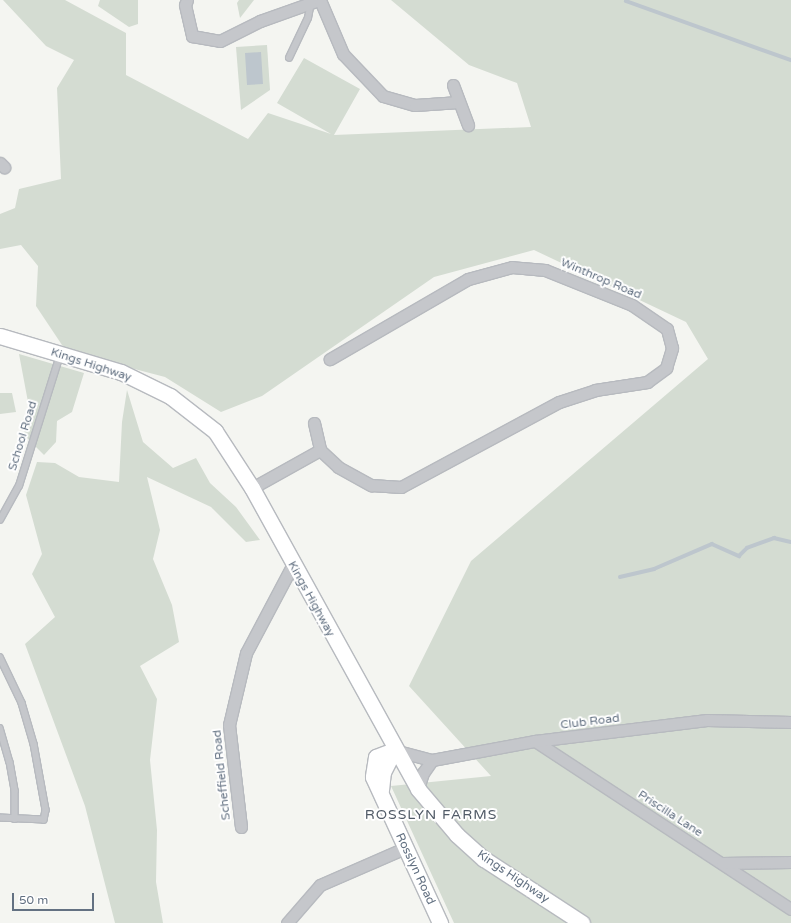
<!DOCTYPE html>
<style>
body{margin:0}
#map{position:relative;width:791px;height:923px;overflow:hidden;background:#f4f5f1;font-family:"Varela Round",sans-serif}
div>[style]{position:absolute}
.green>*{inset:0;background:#d4dcd2}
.water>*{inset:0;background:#bdc6cd}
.stream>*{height:3.5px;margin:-1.75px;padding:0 1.75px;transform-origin:1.75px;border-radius:1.75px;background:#bdc6cd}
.roads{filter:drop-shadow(1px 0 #b7babf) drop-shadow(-1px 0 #b7babf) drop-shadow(0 1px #b7babf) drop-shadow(0 -1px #b7babf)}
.lane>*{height:5.5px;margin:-2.75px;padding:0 2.75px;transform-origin:2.75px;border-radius:2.75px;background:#c5c7cb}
.street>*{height:11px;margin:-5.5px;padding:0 5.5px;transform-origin:5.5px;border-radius:5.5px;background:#c5c7cb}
.secondary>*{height:15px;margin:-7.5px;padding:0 7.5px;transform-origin:7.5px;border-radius:7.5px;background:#fff}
span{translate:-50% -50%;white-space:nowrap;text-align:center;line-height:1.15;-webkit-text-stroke:4px #fff;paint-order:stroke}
.street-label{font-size:12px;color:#637182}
.quarter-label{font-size:14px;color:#515b67;letter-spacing:1px}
.scale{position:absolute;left:12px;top:893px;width:82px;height:18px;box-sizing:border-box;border:2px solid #637182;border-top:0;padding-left:5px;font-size:12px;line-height:14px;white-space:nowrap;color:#637182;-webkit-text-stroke:3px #fff;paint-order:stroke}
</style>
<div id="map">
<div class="green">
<div style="clip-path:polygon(3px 0,65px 0,126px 33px,126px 75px,248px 139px,268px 113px,331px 134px,277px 103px,304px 58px,360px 89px,334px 135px,531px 127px,517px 83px,469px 65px,391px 0,791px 0,791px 923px,454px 923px,391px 786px,491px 776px,409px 686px,471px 561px,708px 359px,686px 322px,534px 250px,434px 277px,262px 396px,221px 412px,165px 377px,66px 351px,36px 306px,38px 266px,21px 245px,0 249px,0 214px,15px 208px,19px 189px,61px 179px,57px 88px,74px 60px,46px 46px)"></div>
<div style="clip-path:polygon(100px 0,138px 0,138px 24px,129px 27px,98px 6px)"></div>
<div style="clip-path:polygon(239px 0,254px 0,240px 18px,237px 3px)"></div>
<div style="clip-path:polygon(267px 45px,270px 90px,241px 110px,236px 47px)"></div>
<div style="clip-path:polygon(19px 354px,84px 373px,72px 412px,57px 421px,56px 442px,44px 455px,25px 436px,23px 419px,33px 411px,28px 402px)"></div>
<div style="clip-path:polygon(127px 390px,143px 442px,173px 468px,196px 458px,210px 483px,236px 507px,260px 540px,246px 542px,211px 507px,147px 477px,160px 530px,153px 559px,172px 605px,179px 642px,140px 666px,157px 699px,150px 760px,157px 830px,156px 882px,163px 923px,115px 923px,85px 806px,25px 644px,55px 617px,32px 574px,42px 554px,26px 495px,37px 462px,55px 463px,79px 477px,119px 482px,122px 422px)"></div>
<div style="clip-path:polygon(0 393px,12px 393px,16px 412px,0 414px)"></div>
</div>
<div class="water">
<div style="clip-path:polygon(261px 52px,263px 84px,247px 85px,245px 53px)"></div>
</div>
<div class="stream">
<div style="left:626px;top:1px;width:175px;rotate:19.7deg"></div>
<div style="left:620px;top:577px;width:35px;rotate:-13deg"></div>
<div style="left:654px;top:569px;width:63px;rotate:-23.3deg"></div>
<div style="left:712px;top:544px;width:30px;rotate:24deg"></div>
<div style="left:739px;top:556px;width:11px;rotate:-45deg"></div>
<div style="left:747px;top:548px;width:29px;rotate:-20deg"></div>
<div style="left:774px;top:538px;width:17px;rotate:13deg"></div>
</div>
<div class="roads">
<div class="lane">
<div style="left:289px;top:58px;width:44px;rotate:-64.6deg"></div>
<div style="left:308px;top:18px;width:15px;rotate:-79deg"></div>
<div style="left:0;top:520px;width:39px;rotate:-61deg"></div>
<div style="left:19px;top:486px;width:137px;rotate:-72.6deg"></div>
<div style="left:0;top:657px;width:51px;rotate:64.4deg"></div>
<div style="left:22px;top:703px;width:43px;rotate:73.7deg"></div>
<div style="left:34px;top:744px;width:67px;rotate:79.7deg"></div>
<div style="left:46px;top:810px;width:10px;rotate:101deg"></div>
<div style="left:44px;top:820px;width:44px;rotate:-177.4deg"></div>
<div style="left:0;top:728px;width:35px;rotate:74deg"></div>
<div style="left:10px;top:762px;width:29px;rotate:80deg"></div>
<div style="left:15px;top:791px;width:28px;rotate:90deg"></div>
</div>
<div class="street">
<div style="left:187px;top:0;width:5px;rotate:112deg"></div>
<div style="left:185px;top:5px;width:32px;rotate:77deg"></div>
<div style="left:192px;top:36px;width:28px;rotate:10deg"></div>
<div style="left:220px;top:41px;width:45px;rotate:-26.6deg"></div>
<div style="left:260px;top:21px;width:63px;rotate:-19.6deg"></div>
<div style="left:320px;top:0;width:59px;rotate:66.9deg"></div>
<div style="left:343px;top:54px;width:58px;rotate:46.4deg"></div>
<div style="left:383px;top:96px;width:33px;rotate:16deg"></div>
<div style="left:415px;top:105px;width:44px;rotate:-3.9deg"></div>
<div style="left:453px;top:85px;width:43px;rotate:69.4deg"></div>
<div style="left:0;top:163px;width:6px;rotate:45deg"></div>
<div style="left:314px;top:423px;width:28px;rotate:77deg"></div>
<div style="left:252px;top:488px;width:78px;rotate:-29.2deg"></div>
<div style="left:320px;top:450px;width:25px;rotate:43deg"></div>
<div style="left:338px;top:467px;width:38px;rotate:29deg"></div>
<div style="left:371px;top:485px;width:30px;rotate:4deg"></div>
<div style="left:401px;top:487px;width:179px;rotate:-28.3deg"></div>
<div style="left:559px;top:402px;width:38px;rotate:-18deg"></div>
<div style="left:595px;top:390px;width:53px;rotate:-8.7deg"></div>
<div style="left:647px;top:382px;width:24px;rotate:-36deg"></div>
<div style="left:666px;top:368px;width:21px;rotate:-73deg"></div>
<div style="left:672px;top:348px;width:20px;rotate:-105deg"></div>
<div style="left:667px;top:329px;width:42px;rotate:-145.6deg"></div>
<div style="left:632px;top:305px;width:94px;rotate:-158.1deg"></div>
<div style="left:545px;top:270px;width:33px;rotate:-175deg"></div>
<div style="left:512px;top:267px;width:46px;rotate:164.7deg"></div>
<div style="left:468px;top:279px;width:160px;rotate:149.9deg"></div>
<div style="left:535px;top:741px;width:306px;rotate:33.3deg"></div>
<div style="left:394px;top:750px;width:39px;rotate:15deg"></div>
<div style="left:432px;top:760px;width:105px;rotate:-10.5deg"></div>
<div style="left:535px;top:741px;width:173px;rotate:-7deg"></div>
<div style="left:707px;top:720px;width:84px;rotate:1.4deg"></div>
<div style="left:418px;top:789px;width:17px;rotate:-73deg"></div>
<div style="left:423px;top:773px;width:16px;rotate:-55deg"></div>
<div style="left:241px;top:827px;width:103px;rotate:-96.7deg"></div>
<div style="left:229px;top:725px;width:74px;rotate:-76.7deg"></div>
<div style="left:246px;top:653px;width:98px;rotate:-62.1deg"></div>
<div style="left:722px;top:863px;width:69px;rotate:-0.8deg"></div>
<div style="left:287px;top:923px;width:50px;rotate:-49deg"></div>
<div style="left:320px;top:885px;width:93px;rotate:-23.5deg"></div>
</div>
<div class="secondary">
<div style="left:0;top:336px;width:126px;rotate:16.6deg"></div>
<div style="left:121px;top:372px;width:55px;rotate:26.1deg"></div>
<div style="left:170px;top:396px;width:57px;rotate:37.9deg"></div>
<div style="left:215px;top:431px;width:68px;rotate:57deg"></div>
<div style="left:252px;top:488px;width:344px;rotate:61.1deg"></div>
<div style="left:418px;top:789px;width:60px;rotate:49.7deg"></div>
<div style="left:457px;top:835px;width:36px;rotate:42deg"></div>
<div style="left:484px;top:859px;width:117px;rotate:33.1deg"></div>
<div style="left:394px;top:750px;width:19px;rotate:159deg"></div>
<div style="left:376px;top:757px;width:20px;rotate:99deg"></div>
<div style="left:373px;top:777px;width:161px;rotate:65.3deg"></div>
<div style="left:381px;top:790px;width:18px;rotate:-84deg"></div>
<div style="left:383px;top:772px;width:25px;rotate:-63deg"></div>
</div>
</div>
<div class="street-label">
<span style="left:601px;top:279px;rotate:23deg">Winthrop Road</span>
<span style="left:91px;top:365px;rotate:18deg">Kings Highway</span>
<span style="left:23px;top:436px;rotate:-73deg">School Road</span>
<span style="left:311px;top:599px;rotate:61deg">Kings Highway</span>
<span style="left:590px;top:722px;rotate:-7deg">Club Road</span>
<span style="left:222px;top:775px;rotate:-96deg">Scheffield Road</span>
<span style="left:670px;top:814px;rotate:33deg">Priscilla Lane</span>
<span style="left:415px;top:869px;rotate:65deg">Rosslyn Road</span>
<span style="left:513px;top:877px;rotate:34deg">Kings Highway</span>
</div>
<div class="quarter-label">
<span style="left:431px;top:815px">ROSSLYN FARMS</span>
</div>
<div class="scale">50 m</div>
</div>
